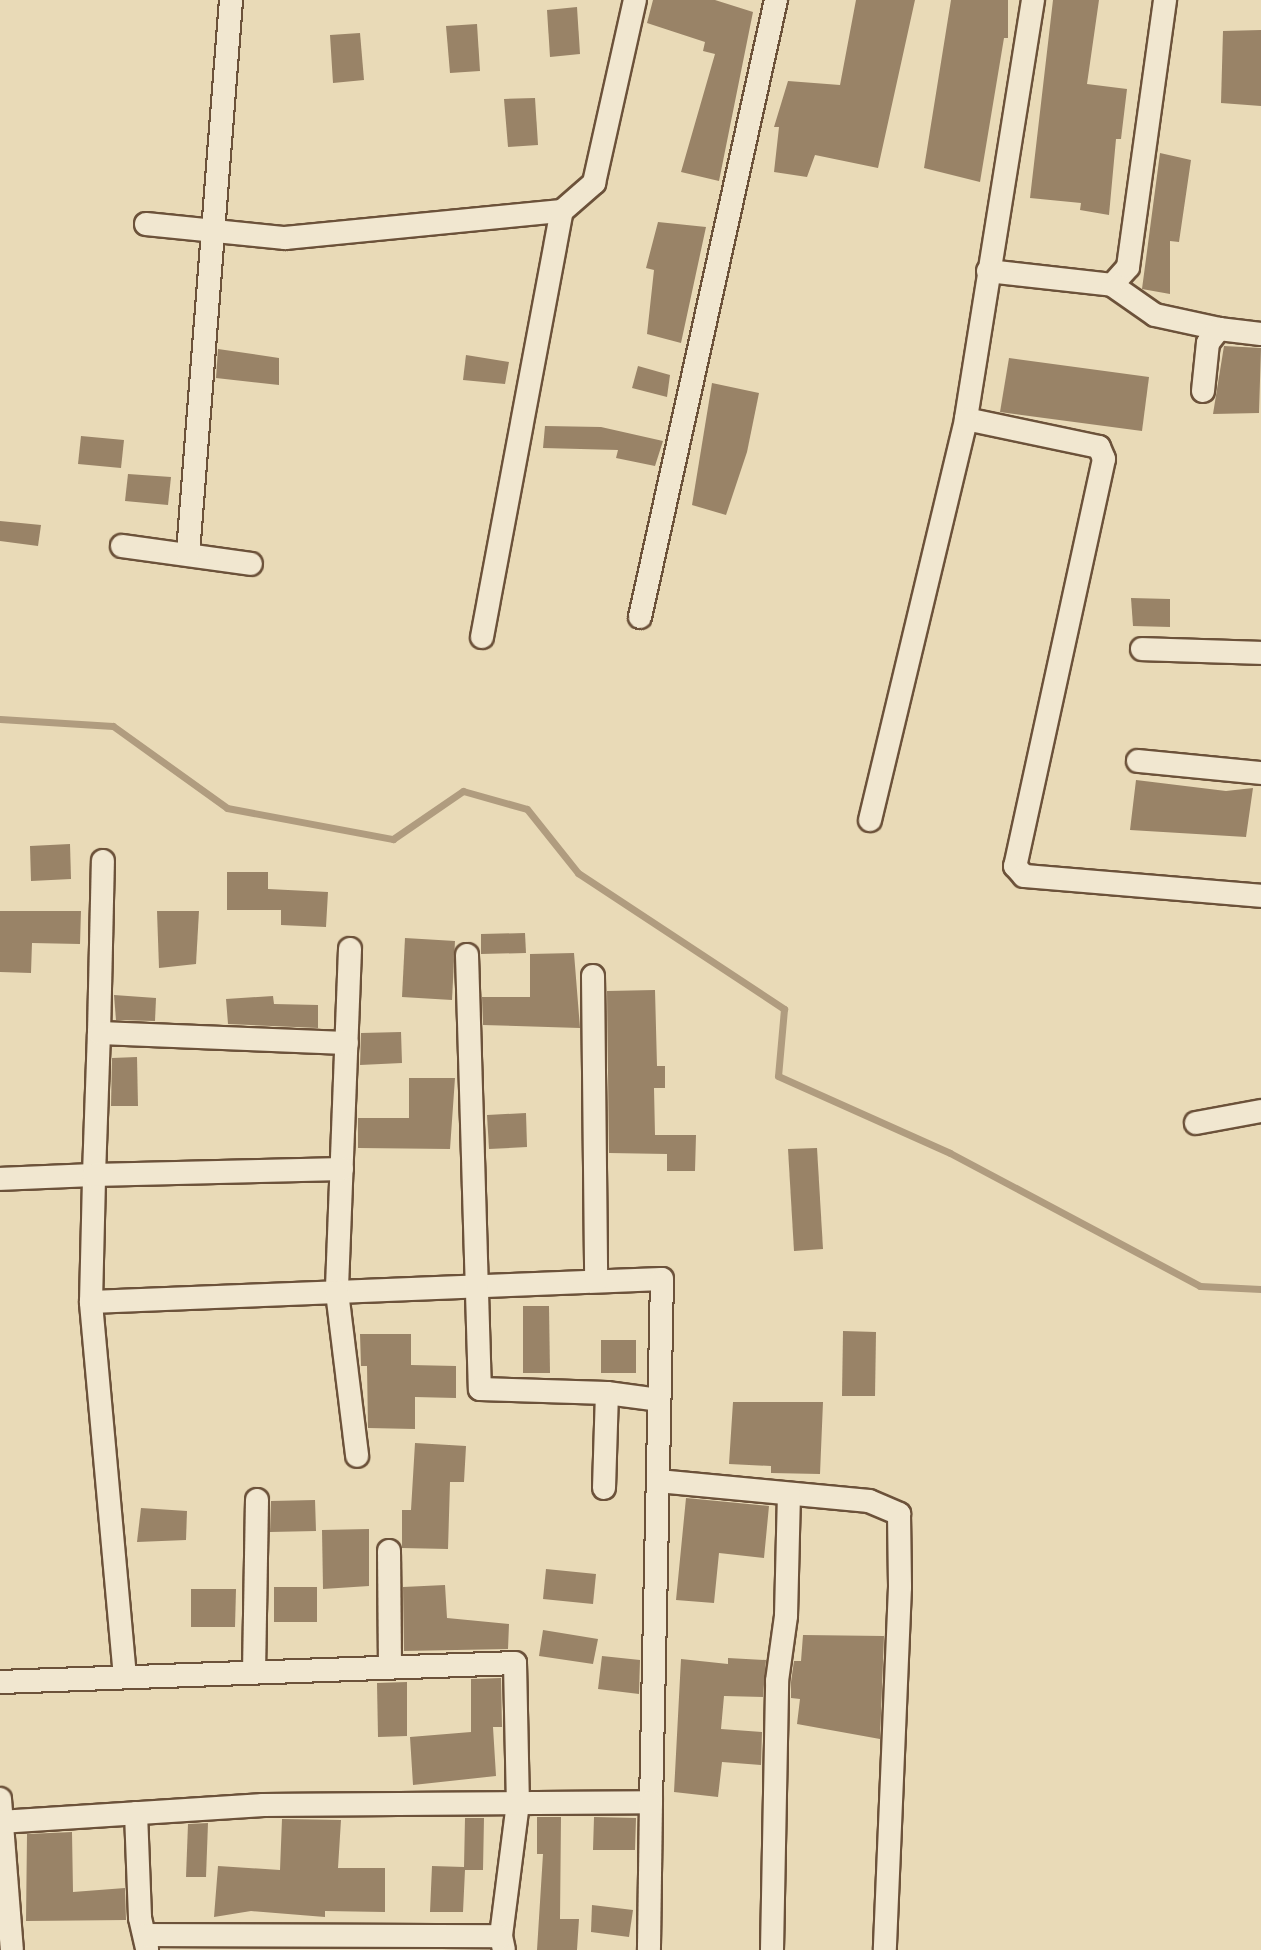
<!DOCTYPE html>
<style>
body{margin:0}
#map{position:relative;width:1261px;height:1950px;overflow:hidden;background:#e9dab7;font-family:"Libre Bodoni",serif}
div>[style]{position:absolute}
.stream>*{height:7px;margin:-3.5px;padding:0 3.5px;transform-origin:3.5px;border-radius:3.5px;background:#b09c7f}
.building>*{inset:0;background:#998367}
.roads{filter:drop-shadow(2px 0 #6c523a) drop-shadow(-2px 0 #6c523a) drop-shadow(0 2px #6c523a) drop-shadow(0 -2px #6c523a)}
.minor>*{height:22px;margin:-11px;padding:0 11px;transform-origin:11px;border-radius:11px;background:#f1e7d0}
span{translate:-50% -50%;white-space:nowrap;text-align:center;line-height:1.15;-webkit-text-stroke:8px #f1e7d0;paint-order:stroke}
</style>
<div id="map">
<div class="stream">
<div style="left:0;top:719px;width:113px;rotate:3.5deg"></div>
<div style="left:113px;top:726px;width:140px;rotate:35.7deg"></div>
<div style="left:227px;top:808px;width:169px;rotate:10.6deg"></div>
<div style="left:393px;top:839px;width:85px;rotate:-34.4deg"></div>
<div style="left:463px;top:791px;width:66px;rotate:15.7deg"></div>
<div style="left:527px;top:809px;width:82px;rotate:51.4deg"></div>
<div style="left:578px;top:873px;width:247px;rotate:33.4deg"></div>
<div style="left:784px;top:1009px;width:67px;rotate:95.1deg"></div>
<div style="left:778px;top:1076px;width:188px;rotate:24.1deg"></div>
<div style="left:950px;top:1153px;width:283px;rotate:28deg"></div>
<div style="left:1200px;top:1286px;width:61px;rotate:2.8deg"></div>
</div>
<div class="building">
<div style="clip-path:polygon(653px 0,715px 0,753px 12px,719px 181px,681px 172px,715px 54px,703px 51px,705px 42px,647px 23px)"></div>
<div style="clip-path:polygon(856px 0,915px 0,878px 168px,815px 155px,807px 177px,774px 172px,779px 127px,774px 127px,788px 81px,840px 85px)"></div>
<div style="clip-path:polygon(951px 0,1008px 0,1008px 38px,1004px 38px,980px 182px,924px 168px)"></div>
<div style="clip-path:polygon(1053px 0,1099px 0,1087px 84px,1127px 89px,1121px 139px,1116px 139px,1109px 215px,1080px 210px,1081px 203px,1030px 198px)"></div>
<div style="clip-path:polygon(577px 7px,580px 54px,550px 57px,547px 10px)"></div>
<div style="clip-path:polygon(477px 24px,480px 71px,450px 73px,446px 26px)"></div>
<div style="clip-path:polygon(1261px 30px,1261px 106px,1221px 103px,1223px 31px)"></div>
<div style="clip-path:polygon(360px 33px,364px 80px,333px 83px,330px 35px)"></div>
<div style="clip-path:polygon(535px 98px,538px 145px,508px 147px,504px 99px)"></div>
<div style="clip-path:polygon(1160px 153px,1191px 160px,1179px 242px,1170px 241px,1170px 294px,1142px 289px)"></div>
<div style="clip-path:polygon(658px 222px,706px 227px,681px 343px,647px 334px,654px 270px,646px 268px)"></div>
<div style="clip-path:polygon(1224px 346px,1261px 348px,1259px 413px,1213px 414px)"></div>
<div style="clip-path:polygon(218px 349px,279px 358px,279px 385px,216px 378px)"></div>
<div style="clip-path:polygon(466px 355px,509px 362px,505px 384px,463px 380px)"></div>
<div style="clip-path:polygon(1009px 358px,1149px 377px,1142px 431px,1000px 412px)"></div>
<div style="clip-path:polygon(638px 366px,670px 375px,667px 397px,632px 388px)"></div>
<div style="clip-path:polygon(712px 383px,759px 393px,747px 452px,726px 515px,692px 505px)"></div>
<div style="clip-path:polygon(545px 426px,601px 427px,663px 441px,655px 466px,616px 458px,618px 450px,543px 448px)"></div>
<div style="clip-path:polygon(81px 436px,124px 440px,121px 468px,78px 464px)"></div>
<div style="clip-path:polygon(128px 474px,171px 477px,168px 505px,125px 501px)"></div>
<div style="clip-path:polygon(0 521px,41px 525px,38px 546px,0 541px)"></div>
<div style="clip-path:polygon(1131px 598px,1170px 599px,1170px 627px,1133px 626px)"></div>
<div style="clip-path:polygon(1136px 780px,1226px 791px,1253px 788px,1246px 837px,1130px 830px)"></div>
<div style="clip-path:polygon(70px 844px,71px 879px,31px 881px,30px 846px)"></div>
<div style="clip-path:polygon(227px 872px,268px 872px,268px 889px,328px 892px,326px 927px,281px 925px,281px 910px,227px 910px)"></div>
<div style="clip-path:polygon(0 911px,81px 911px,80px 944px,32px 943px,31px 973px,0 972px)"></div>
<div style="clip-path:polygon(157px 911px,199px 911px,196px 964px,159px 968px)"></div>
<div style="clip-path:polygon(525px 933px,526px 953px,481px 954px,481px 934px)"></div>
<div style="clip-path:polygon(405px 938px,455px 941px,452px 1000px,402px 997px)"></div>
<div style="clip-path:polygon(574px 953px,580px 1028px,483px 1025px,482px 997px,530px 997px,530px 954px)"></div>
<div style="clip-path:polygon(655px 990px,657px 1066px,665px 1066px,665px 1088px,654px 1088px,655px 1135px,696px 1135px,695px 1171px,667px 1171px,667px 1154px,609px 1153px,607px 991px)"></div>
<div style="clip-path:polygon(114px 995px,156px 998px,155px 1021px,116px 1020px)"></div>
<div style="clip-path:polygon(273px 996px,274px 1004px,318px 1005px,318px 1028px,228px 1024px,226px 999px)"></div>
<div style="clip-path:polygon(401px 1032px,402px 1063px,360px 1065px,361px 1033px)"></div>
<div style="clip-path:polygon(137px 1057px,138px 1106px,111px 1106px,112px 1058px)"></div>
<div style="clip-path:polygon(409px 1078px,455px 1078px,450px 1149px,358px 1148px,358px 1118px,409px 1118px)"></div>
<div style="clip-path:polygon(526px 1113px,527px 1147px,489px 1149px,487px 1115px)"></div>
<div style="clip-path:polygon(817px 1148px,823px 1249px,794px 1251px,788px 1149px)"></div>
<div style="clip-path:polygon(523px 1306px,549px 1306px,550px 1373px,523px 1373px)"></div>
<div style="clip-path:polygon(843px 1331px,876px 1332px,875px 1396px,842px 1396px)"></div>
<div style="clip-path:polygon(360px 1334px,411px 1334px,411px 1365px,456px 1366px,456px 1398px,415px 1397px,415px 1429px,368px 1428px,367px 1366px,361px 1366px)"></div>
<div style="clip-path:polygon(601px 1340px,636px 1340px,636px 1373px,601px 1373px)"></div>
<div style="clip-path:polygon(733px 1402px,823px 1402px,820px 1474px,771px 1473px,771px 1466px,729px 1464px)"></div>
<div style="clip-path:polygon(415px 1443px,466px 1446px,464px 1482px,450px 1482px,448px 1549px,402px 1548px,402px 1510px,411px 1510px)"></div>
<div style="clip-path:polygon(686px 1498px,769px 1506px,764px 1558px,719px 1553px,714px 1603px,676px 1600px)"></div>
<div style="clip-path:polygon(315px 1500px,316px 1531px,270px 1532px,271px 1501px)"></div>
<div style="clip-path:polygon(141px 1508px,187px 1511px,186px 1540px,137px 1542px)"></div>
<div style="clip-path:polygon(369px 1529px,369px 1586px,323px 1589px,322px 1530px)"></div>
<div style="clip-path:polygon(546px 1569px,596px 1574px,593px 1604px,543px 1599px)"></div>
<div style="clip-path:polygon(445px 1585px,447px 1618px,509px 1624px,508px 1649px,404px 1651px,403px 1587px)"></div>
<div style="clip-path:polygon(274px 1587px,317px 1587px,317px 1622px,274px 1622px)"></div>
<div style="clip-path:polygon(191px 1589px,236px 1589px,235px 1627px,191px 1627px)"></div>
<div style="clip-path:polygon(543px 1630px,598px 1639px,593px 1664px,539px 1656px)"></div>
<div style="clip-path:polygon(803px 1635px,884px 1636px,880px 1739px,797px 1724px,800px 1699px,791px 1698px,791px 1682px,794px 1661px,801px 1661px)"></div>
<div style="clip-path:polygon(602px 1656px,640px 1660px,639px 1694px,598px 1689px)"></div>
<div style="clip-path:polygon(728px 1658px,766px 1660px,763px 1697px,724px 1696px,721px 1729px,762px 1732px,761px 1765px,722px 1762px,718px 1797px,674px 1792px,681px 1659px,728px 1664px)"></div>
<div style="clip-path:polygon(501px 1678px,502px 1727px,493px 1727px,496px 1776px,413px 1785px,410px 1737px,471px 1732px,471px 1679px)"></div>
<div style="clip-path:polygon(407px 1682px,407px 1736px,378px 1737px,377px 1683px)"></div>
<div style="clip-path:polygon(537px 1817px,561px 1817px,560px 1919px,579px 1919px,577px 1950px,537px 1950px,543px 1854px,537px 1854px)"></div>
<div style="clip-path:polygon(594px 1817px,636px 1818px,635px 1850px,593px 1850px)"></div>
<div style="clip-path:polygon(465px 1818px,484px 1818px,483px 1870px,465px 1870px,463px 1912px,430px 1912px,432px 1866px,464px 1867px)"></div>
<div style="clip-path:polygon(282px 1819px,341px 1820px,338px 1868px,385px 1868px,385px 1912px,325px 1911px,325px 1917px,251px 1911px,214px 1917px,218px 1866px,280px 1870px)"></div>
<div style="clip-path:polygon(208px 1823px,206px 1877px,186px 1877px,188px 1824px)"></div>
<div style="clip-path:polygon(72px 1832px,73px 1892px,125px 1888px,126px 1920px,26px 1921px,27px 1834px)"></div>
<div style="clip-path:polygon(592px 1905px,633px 1910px,629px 1937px,591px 1932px)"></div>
</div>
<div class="roads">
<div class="minor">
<div style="left:1033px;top:0;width:424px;rotate:99.1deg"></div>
<div style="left:966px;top:419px;width:136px;rotate:11.9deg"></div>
<div style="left:1099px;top:447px;width:13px;rotate:67deg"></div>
<div style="left:1104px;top:459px;width:417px;rotate:102.3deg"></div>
<div style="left:1015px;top:866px;width:13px;rotate:48deg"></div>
<div style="left:1024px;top:876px;width:238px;rotate:4.8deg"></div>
<div style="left:146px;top:224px;width:140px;rotate:5.8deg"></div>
<div style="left:285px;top:238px;width:278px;rotate:-5.6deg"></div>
<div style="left:988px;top:271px;width:125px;rotate:6.4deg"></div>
<div style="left:1112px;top:285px;width:52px;rotate:34.9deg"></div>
<div style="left:1155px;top:315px;width:66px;rotate:12.3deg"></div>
<div style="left:1112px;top:285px;width:24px;rotate:-48deg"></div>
<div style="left:1128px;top:267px;width:270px;rotate:-82.1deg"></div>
<div style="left:1203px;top:391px;width:48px;rotate:-84.1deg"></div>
<div style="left:1208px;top:343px;width:18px;rotate:-52deg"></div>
<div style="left:1219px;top:329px;width:42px;rotate:6.8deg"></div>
<div style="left:122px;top:546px;width:130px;rotate:7.9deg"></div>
<div style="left:188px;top:553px;width:555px;rotate:-85.55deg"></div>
<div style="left:640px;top:617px;width:632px;rotate:-77.57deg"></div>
<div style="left:482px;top:637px;width:433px;rotate:-79.4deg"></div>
<div style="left:562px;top:211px;width:43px;rotate:-41.2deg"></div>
<div style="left:594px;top:183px;width:188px;rotate:-77.4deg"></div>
<div style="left:1142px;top:649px;width:119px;rotate:1.9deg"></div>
<div style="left:1138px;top:761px;width:124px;rotate:5.6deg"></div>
<div style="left:870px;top:820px;width:412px;rotate:-76.5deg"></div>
<div style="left:350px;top:949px;width:343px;rotate:92.2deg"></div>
<div style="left:337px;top:1292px;width:325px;rotate:-2.3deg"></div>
<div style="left:662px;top:1279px;width:523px;rotate:91.2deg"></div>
<div style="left:467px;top:955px;width:434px;rotate:88.3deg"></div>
<div style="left:480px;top:1389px;width:127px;rotate:1.8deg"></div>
<div style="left:607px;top:1393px;width:52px;rotate:7.7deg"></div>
<div style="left:593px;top:976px;width:305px;rotate:89.4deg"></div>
<div style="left:99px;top:1033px;width:172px;rotate:-88.7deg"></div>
<div style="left:1196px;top:1123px;width:66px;rotate:-10.5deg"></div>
<div style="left:0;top:1179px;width:94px;rotate:-2.4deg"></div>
<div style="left:94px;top:1175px;width:142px;rotate:-88deg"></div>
<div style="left:99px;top:1033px;width:248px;rotate:2.3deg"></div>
<div style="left:91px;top:1302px;width:246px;rotate:-2.3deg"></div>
<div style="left:337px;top:1292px;width:165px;rotate:83deg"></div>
<div style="left:658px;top:1481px;width:212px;rotate:5.4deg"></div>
<div style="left:869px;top:1501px;width:33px;rotate:23deg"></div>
<div style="left:899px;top:1514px;width:73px;rotate:89.2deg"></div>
<div style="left:900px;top:1587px;width:363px;rotate:92.4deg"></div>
<div style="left:604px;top:1488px;width:95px;rotate:-88.2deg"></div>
<div style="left:389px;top:1551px;width:116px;rotate:89.5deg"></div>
<div style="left:254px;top:1672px;width:172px;rotate:-89deg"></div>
<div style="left:125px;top:1677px;width:377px;rotate:-95.2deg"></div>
<div style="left:91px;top:1302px;width:127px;rotate:-88.6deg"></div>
<div style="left:94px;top:1175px;width:248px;rotate:-1.4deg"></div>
<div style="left:0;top:1682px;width:515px;rotate:-2.11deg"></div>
<div style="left:515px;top:1663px;width:140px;rotate:88.8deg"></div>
<div style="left:518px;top:1803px;width:134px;rotate:97.3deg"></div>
<div style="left:501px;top:1936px;width:14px;rotate:78deg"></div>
<div style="left:0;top:1799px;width:151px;rotate:85.5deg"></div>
<div style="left:136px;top:1813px;width:105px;rotate:87.8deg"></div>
<div style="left:140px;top:1918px;width:32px;rotate:77deg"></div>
<div style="left:0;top:1822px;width:264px;rotate:-3.7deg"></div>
<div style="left:263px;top:1805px;width:388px;rotate:-0.4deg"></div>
<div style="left:651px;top:1802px;width:148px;rotate:90.8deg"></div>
<div style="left:146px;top:1935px;width:355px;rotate:0.2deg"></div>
<div style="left:772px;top:1950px;width:269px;rotate:-88.9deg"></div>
<div style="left:777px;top:1681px;width:66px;rotate:-82.1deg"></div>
<div style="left:786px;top:1616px;width:122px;rotate:-88.6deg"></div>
</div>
</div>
</div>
